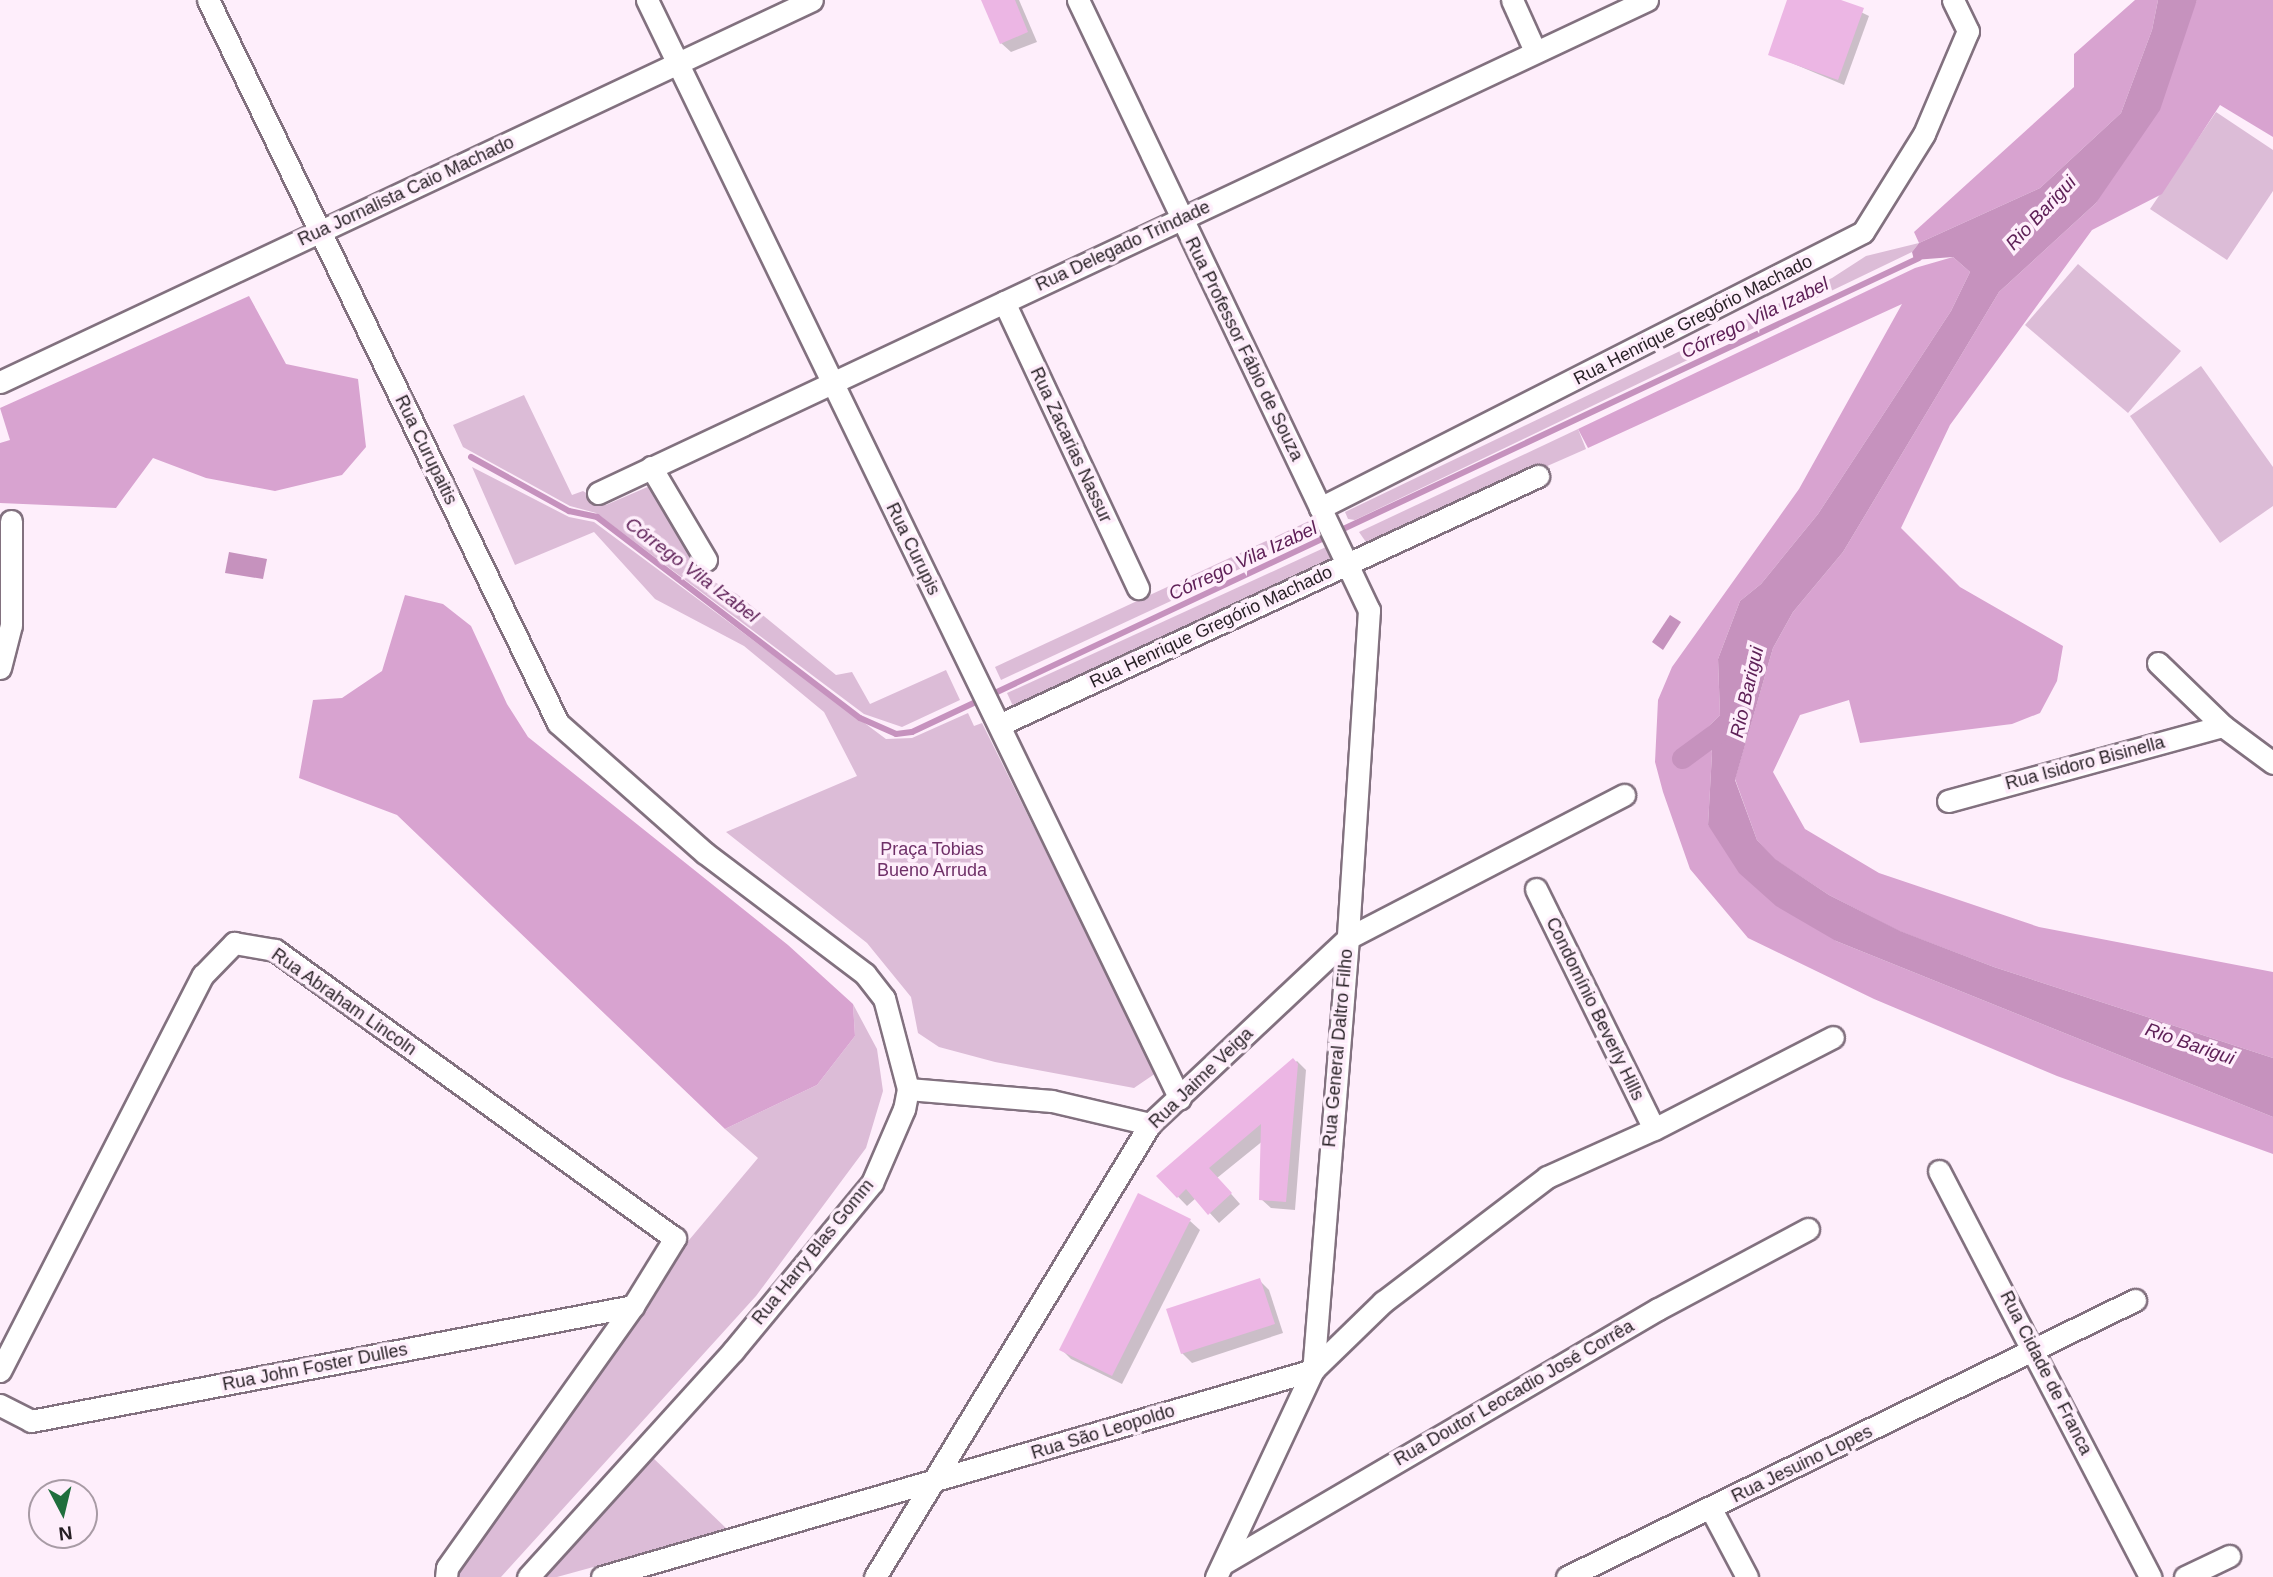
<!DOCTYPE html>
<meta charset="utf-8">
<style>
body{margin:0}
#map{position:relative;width:2273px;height:1577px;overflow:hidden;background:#feeefb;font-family:Arial,sans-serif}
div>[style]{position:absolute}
.green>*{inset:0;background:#dcbcd7}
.forest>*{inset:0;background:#d8a3d0}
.water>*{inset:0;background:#c692be}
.shadow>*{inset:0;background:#0003}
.stream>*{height:6px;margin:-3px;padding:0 3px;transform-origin:3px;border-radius:3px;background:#c692be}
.canal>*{height:21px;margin:-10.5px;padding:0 10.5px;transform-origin:10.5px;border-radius:10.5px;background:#c692be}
.building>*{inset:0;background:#ecb6e4}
.roads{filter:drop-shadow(2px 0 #82717f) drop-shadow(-2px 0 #82717f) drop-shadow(0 2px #82717f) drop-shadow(0 -2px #82717f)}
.street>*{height:21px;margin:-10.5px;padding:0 10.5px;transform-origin:10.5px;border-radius:10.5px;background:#fff}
span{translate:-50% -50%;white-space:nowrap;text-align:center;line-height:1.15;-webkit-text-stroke:7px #feeefb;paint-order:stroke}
.street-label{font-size:18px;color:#261f24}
.park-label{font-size:18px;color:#6f3068}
.water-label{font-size:19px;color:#5e2057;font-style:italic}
.north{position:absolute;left:28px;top:1479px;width:70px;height:70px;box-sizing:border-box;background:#feeefb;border:2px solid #a89ba5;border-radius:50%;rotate:173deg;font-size:19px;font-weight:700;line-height:28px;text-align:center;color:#261f24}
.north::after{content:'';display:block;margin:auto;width:24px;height:32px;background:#206e3d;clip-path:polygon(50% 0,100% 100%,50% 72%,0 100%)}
</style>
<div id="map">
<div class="green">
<div style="clip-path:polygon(2216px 112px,2273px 150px,2273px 191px,2227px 260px,2150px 209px)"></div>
<div style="clip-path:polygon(1919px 243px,1912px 252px,1355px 520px,1348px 519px,1345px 512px,1832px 278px,1866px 256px)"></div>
<div style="clip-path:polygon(2078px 264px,2181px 351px,2128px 413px,2025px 325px)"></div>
<div style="clip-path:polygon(2201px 366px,2273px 467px,2273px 506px,2220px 543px,2130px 416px)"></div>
<div style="clip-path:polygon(524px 395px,572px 495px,583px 491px,606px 505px,652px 485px,701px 575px,737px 594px,836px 675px,852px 672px,870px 704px,946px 670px,960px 700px,902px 727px,864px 714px,596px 513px,570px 506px,463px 447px,453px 425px)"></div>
<div style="clip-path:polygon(1578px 429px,1586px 449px,1368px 545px,1359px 532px)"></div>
<div style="clip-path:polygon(472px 467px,569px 517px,594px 522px,886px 739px,912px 738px,968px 713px,974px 726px,982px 723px,1156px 1073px,1134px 1088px,995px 1062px,939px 1047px,918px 1033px,911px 997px,867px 943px,726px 832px,857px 776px,824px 712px,744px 646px,655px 599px,594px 532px,515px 565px)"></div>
<div style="clip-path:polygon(1309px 521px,1315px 534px,1001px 680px,995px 667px)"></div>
<div style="clip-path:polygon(1326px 547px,1332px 560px,1013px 706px,1007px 693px)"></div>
<div style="clip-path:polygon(853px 1004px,877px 1049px,883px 1091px,866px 1148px,756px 1296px,501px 1577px,455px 1577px,684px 1246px,758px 1158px,725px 1129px,817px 1085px,855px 1036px)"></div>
<div style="clip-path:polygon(650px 1455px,728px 1530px,557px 1577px,539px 1577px)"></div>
</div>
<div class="forest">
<div style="clip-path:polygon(2135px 0,2158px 0,2152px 30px,2121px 113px,2040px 188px,1919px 243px,1914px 232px,2074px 87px,2074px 54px)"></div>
<div style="clip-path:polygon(2197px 0,2273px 0,2273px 137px,2220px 105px,2162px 194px,2092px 230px,1950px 425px,1901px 528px,1960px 587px,2063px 646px,2057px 681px,2040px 713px,2012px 724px,1860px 743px,1849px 700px,1800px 715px,1773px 772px,1805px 829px,1879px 873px,2039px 927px,2273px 972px,2273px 1058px,1994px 967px,1899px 931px,1829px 895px,1774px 859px,1757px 840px,1735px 779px,1773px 648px,1793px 612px,1843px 552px,1999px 292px,2096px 203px)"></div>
<div style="clip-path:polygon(1953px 257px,1970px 272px,1951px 311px,1818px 514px,1761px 584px,1740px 601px,1718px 659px,1720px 715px,1707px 728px,1712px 753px,1708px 825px,1836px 941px,2273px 1117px,2273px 1154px,2057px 1076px,1874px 999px,1748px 938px,1690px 869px,1663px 792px,1655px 762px,1658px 700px,1672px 667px,1799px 489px,1902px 304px,1588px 448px,1578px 429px,1915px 268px)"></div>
<div style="clip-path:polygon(249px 296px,286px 364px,358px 379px,366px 447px,342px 475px,275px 491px,206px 478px,153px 458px,116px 508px,0 503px,0 443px,10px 440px,0 408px)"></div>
<div style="clip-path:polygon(405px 595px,443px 604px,471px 626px,507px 704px,528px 737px,788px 945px,853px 1004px,855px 1036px,817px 1085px,725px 1129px,397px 815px,299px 778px,313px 700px,342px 698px,382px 671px)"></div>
</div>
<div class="water">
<div style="clip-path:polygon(2158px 0,2197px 0,2160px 110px,2096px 203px,1999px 292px,1843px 552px,1793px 612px,1773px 648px,1735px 780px,1757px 840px,1775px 859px,1829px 895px,1900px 931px,1994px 967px,2273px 1058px,2273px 1117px,1836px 941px,1776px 906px,1739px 873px,1708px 825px,1712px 753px,1707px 728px,1720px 715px,1718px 659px,1740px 601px,1761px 584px,1818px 514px,1951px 311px,1970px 272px,1953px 257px,1914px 260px,1912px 252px,1919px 243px,2040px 188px,2121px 113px,2152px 30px)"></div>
<div style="clip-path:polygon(229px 552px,267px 559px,263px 579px,225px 573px)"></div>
<div style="clip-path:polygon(1670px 615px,1681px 622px,1663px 650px,1652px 642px)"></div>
</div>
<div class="shadow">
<div style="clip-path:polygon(983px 0,1019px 0,1037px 42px,1011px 52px,1001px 43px)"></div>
<div style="clip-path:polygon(1789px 0,1836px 0,1869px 16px,1844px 85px,1770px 54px)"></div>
<div style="clip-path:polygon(1297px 1061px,1306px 1070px,1295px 1210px,1271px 1208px,1261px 1199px,1264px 1140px,1217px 1178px,1240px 1204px,1219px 1223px,1196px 1198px,1187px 1206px,1158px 1176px)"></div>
<div style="clip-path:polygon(1190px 1221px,1200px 1230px,1122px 1384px,1071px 1359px,1061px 1349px)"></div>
<div style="clip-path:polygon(1259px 1280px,1269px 1290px,1283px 1333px,1192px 1363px,1182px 1353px)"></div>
</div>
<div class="stream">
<div style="left:471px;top:457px;width:112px;rotate:28.9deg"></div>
<div style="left:569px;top:511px;width:29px;rotate:12deg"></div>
<div style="left:597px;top:517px;width:331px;rotate:37.4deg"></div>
<div style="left:860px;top:718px;width:39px;rotate:24deg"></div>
<div style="left:896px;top:734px;width:16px;rotate:-7deg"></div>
<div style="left:912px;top:732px;width:1113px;rotate:-25.21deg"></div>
</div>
<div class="canal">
<div style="left:1682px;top:758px;width:61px;rotate:-36.3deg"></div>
</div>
<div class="building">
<div style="clip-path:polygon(981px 0,1015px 0,1028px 32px,1000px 44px)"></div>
<div style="clip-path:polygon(1787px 0,1841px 0,1864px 8px,1838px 80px,1768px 55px)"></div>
<div style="clip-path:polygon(1293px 1058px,1298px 1064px,1286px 1202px,1259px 1200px,1261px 1124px,1209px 1168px,1232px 1193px,1208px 1215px,1186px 1189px,1177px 1198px,1156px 1176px)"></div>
<div style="clip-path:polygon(1138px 1193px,1191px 1219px,1112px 1376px,1059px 1350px)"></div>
<div style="clip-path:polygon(1260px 1278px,1275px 1324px,1181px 1354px,1166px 1309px)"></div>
</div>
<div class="roads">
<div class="street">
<div style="left:208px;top:0;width:803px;rotate:64.17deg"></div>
<div style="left:558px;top:723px;width:196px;rotate:41.5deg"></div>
<div style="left:705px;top:853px;width:201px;rotate:37.1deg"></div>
<div style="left:865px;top:974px;width:31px;rotate:52deg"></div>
<div style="left:884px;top:998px;width:94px;rotate:75.2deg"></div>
<div style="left:908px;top:1089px;width:20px;rotate:101deg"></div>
<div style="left:904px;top:1109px;width:81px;rotate:113.4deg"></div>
<div style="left:872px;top:1183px;width:218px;rotate:129.6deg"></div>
<div style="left:733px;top:1351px;width:305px;rotate:132.2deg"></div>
<div style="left:647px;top:0;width:1221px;rotate:64.13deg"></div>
<div style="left:1078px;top:0;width:676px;rotate:64.5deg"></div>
<div style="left:1369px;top:610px;width:329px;rotate:93.7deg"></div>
<div style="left:1348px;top:938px;width:433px;rotate:94.6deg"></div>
<div style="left:1313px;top:1370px;width:229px;rotate:115.1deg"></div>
<div style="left:1512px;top:0;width:56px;rotate:65.7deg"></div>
<div style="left:1004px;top:302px;width:316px;rotate:64.9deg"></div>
<div style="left:0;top:382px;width:897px;rotate:-25.19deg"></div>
<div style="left:651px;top:467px;width:108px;rotate:59.4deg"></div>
<div style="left:598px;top:493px;width:1159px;rotate:-25.17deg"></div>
<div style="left:1320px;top:508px;width:609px;rotate:-26.94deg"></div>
<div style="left:1863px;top:232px;width:115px;rotate:-58.1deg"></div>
<div style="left:1924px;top:134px;width:112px;rotate:-66.9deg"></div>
<div style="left:1968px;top:31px;width:34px;rotate:-116deg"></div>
<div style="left:2158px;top:663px;width:91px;rotate:44.1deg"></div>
<div style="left:2223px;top:726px;width:62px;rotate:36.5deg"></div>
<div style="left:0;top:668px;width:44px;rotate:-75.7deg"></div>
<div style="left:11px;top:625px;width:104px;rotate:-90deg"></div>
<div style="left:999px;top:725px;width:594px;rotate:-24.8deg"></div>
<div style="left:1948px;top:801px;width:285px;rotate:-15.3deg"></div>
<div style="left:1536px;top:889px;width:267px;rotate:63.8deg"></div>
<div style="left:908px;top:1089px;width:144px;rotate:4.8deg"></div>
<div style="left:1052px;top:1101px;width:101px;rotate:13.2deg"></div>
<div style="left:1939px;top:1171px;width:458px;rotate:62.5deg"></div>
<div style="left:0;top:1371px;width:445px;rotate:-62.9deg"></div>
<div style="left:203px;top:975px;width:45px;rotate:-45.9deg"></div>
<div style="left:234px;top:943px;width:42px;rotate:9.7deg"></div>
<div style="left:275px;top:950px;width:493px;rotate:35.8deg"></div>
<div style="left:675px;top:1238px;width:80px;rotate:121.7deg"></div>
<div style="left:633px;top:1306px;width:321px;rotate:125.4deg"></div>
<div style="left:447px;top:1568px;width:9px;rotate:96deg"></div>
<div style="left:0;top:1405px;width:35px;rotate:27deg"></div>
<div style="left:31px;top:1421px;width:613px;rotate:-10.81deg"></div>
<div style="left:1711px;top:1509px;width:77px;rotate:62.1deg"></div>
<div style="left:1224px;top:1563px;width:503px;rotate:-30.34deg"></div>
<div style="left:1658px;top:1309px;width:170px;rotate:-28.1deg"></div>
<div style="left:602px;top:1577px;width:741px;rotate:-16.23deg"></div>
<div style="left:1313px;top:1370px;width:98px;rotate:-44.2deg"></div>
<div style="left:1383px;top:1302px;width:206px;rotate:-37.3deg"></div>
<div style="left:1547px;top:1177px;width:117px;rotate:-24.2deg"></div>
<div style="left:1654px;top:1129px;width:201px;rotate:-27.2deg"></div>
<div style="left:875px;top:1577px;width:530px;rotate:-58.74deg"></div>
<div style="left:1150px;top:1124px;width:272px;rotate:-43.2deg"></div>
<div style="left:1348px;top:938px;width:311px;rotate:-27.4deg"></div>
<div style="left:1567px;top:1577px;width:632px;rotate:-26deg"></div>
<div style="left:2185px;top:1577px;width:49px;rotate:-25.5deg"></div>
</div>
</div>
<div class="street-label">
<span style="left:406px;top:191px;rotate:-25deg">Rua Jornalista Caio Machado</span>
<span style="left:1123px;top:246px;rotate:-25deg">Rua Delegado Trindade</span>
<span style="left:1693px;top:320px;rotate:-27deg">Rua Henrique Gregório Machado</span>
<span style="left:1244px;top:349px;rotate:64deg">Rua Professor Fábio de Souza</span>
<span style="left:1071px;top:445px;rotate:65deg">Rua Zacarias Nassur</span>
<span style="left:426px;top:450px;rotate:64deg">Rua Curupaitis</span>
<span style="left:913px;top:549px;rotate:64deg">Rua Curupis</span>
<span style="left:1211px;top:627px;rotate:-25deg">Rua Henrique Gregório Machado</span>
<span style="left:2085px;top:763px;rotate:-15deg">Rua Isidoro Bisinella</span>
<span style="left:344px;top:1002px;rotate:35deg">Rua Abraham Lincoln</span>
<span style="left:1595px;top:1009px;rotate:64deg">Condomínio Beverly Hills</span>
<span style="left:1338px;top:1048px;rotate:-85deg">Rua General Daltro Filho</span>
<span style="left:1201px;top:1078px;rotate:-44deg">Rua Jaime Veiga</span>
<span style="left:813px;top:1252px;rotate:-51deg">Rua Harry Blas Gomm</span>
<span style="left:315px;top:1367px;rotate:-11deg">Rua John Foster Dulles</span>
<span style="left:2046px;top:1373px;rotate:63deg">Rua Cidade de Franca</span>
<span style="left:1514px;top:1393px;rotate:-30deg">Rua Doutor Leocadio José Corrêa</span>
<span style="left:1103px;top:1432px;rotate:-17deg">Rua São Leopoldo</span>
<span style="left:1802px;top:1464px;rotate:-26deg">Rua Jesuino Lopes</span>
</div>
<div class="park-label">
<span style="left:932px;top:860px">Praça Tobias<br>Bueno Arruda</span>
</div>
<div class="water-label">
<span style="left:2041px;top:213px;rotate:-47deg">Rio Barigui</span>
<span style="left:1755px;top:318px;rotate:-26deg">Córrego Vila Izabel</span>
<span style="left:1243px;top:561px;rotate:-25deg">Córrego Vila Izabel</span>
<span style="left:692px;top:570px;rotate:37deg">Córrego Vila Izabel</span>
<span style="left:1747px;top:692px;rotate:-77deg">Rio Barigui</span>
<span style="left:2190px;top:1044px;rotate:19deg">Rio Barigui</span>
</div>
<div class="north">N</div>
</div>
